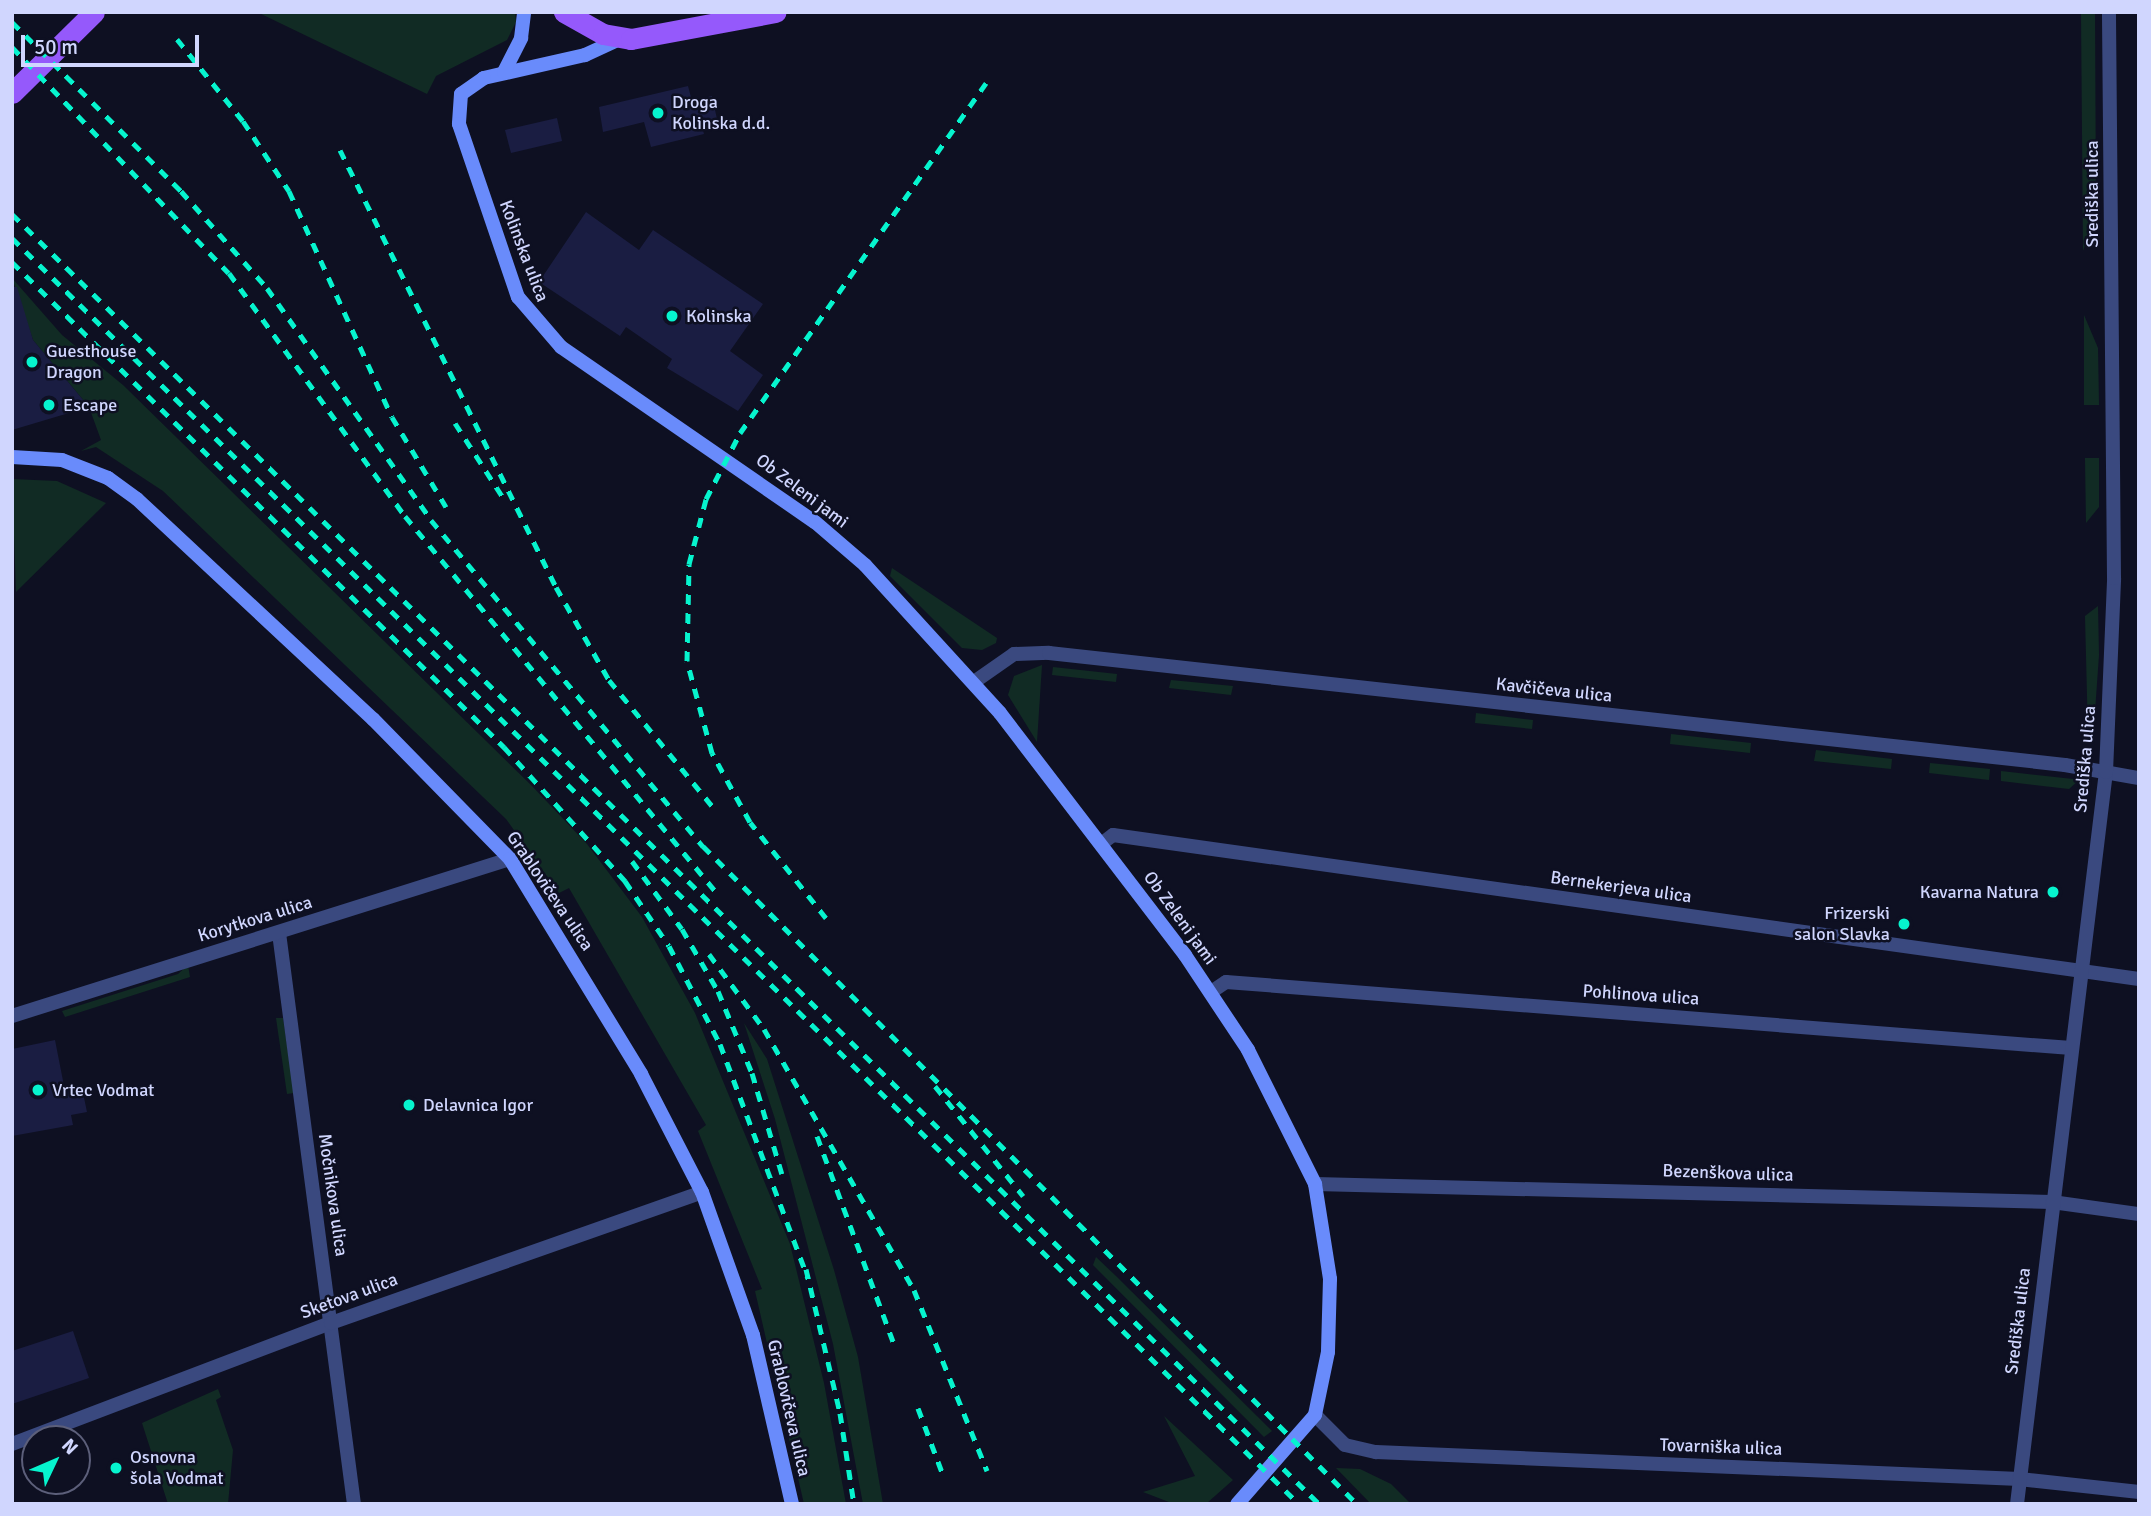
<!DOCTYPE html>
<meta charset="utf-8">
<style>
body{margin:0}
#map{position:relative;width:2151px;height:1516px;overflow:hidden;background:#0e1022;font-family:Signika,sans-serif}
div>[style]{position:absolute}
.green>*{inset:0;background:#112b24}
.building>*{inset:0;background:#1a1d42}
.street>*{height:14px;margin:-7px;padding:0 7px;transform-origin:7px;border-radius:7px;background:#3a497f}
.secondary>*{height:14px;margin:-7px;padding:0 7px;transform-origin:7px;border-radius:7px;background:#698bfb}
.primary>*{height:21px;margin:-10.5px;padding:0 10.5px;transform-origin:10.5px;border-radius:10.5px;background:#9559fb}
.rail>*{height:5px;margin-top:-2.5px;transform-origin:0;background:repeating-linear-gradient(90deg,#06f4ce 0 10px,transparent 0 19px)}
.dots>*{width:19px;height:19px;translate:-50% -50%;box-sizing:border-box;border:4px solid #0e1022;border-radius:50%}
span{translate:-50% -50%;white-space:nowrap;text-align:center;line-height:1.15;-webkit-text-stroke:5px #0e1022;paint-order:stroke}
.poi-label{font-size:18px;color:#d0d6fe}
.left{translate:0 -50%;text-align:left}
.right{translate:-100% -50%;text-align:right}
.street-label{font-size:18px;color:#d0d6fe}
.frame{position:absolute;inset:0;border:14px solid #d0d6fe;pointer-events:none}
.north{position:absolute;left:21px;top:1425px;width:70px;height:70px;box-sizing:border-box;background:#0e1022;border:2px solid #5c5f7a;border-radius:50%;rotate:46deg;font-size:19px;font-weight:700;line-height:28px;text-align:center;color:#d0d6fe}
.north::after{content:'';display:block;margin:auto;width:24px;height:32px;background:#06f4ce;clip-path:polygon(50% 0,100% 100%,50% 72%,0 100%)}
.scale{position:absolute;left:21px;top:35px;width:178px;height:32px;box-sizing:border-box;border:4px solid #d0d6fe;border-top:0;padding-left:9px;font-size:21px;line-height:24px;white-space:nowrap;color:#d0d6fe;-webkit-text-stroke:5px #0e1022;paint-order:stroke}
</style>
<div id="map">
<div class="green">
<div style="clip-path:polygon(257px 12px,515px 12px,516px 22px,507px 40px,436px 76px,427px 94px)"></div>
<div style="clip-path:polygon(2081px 12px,2095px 12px,2096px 213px,2083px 251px)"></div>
<div style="clip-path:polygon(12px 278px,62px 335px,123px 385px,532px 786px,587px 844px,642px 917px,695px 1013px,790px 1244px,824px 1383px,846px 1504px,804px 1504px,755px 1291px,762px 1289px,698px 1131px,706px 1125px,569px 888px,559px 893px,506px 819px,163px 491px,96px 447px,81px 451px,101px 440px,89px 407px,33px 340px)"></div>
<div style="clip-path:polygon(2084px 315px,2098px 348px,2099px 405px,2084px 405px)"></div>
<div style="clip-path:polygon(2085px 458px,2099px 458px,2099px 507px,2086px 523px)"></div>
<div style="clip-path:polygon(12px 479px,57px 481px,106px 503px,16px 592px)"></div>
<div style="clip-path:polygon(892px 568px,997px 638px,996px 643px,982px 650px,962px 648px,890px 576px)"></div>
<div style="clip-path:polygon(2098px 606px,2099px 655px,2093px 740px,2088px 735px,2085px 616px)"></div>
<div style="clip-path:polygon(1042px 665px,1037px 742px,1008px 695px,1014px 676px)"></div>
<div style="clip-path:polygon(1053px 667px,1117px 674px,1116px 682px,1052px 675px)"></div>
<div style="clip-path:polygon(1171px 680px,1233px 686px,1231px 695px,1169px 688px)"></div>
<div style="clip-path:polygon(1476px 713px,1533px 720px,1532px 729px,1475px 723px)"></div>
<div style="clip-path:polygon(1671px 734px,1751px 743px,1750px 753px,1670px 744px)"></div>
<div style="clip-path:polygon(1816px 750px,1892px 759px,1891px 769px,1814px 761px)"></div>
<div style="clip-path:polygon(1930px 763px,1990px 769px,1989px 780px,1929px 773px)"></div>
<div style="clip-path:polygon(2001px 771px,2073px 779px,2079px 780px,2069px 789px,2001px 781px)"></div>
<div style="clip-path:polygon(188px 965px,190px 977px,65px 1017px,62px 1011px,178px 974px)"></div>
<div style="clip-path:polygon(276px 1018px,283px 1018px,294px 1093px,287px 1094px)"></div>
<div style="clip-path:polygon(744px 1023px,767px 1059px,834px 1270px,858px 1357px,883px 1504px,863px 1504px,833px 1344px,775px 1119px)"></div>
<div style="clip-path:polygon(1096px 1257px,1117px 1277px,1272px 1431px,1264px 1437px,1093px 1265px)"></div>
<div style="clip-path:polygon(218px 1389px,221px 1397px,216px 1400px,233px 1450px,228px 1504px,168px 1504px,142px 1423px)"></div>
<div style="clip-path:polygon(1164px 1416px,1233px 1480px,1207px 1503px,1174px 1504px,1143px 1492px,1195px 1476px)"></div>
<div style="clip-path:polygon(1336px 1468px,1360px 1469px,1391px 1484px,1411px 1504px,1371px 1504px)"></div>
</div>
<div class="building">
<div style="clip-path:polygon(688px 86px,692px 101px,712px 96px,717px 119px,701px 123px,704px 134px,651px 147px,644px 122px,603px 132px,599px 107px)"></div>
<div style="clip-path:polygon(557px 118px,562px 141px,511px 153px,505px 130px)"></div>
<div style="clip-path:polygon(586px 212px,639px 250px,653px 230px,763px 304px,730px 351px,763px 375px,738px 411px,667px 368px,672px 359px,626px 327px,620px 336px,539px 282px)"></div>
<div style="clip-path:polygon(12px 287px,17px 287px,33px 340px,89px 407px,12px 430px)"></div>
<div style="clip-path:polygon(55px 1040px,65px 1091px,82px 1088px,87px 1112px,71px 1115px,73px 1125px,12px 1136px,12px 1049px)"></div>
<div style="clip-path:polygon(73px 1331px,89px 1378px,12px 1404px,12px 1351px)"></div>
</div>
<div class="street">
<div style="left:974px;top:682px;width:49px;rotate:-35deg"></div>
<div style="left:1014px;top:654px;width:35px;rotate:-2deg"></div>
<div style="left:1049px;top:653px;width:1022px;rotate:6.29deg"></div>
<div style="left:2065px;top:765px;width:75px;rotate:10deg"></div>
<div style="left:1101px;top:844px;width:15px;rotate:-37deg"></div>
<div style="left:1113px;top:835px;width:1036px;rotate:7.99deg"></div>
<div style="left:279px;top:933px;width:576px;rotate:82.52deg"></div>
<div style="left:1211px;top:992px;width:18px;rotate:-34deg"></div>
<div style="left:1226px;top:982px;width:848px;rotate:4.47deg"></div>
<div style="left:12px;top:1016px;width:522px;rotate:-17.5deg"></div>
<div style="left:1315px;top:1184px;width:737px;rotate:1.4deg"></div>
<div style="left:2052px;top:1202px;width:88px;rotate:7.9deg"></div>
<div style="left:1315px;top:1415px;width:42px;rotate:45deg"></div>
<div style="left:1345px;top:1445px;width:32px;rotate:13deg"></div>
<div style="left:1376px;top:1452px;width:644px;rotate:2.4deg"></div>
<div style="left:2019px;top:1479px;width:121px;rotate:6.2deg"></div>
<div style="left:12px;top:1444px;width:341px;rotate:-20.8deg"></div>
<div style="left:331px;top:1323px;width:393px;rotate:-19.4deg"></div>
<div style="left:2017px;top:1504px;width:737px;rotate:-83.07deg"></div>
<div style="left:2106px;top:772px;width:194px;rotate:-87.6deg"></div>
<div style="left:2114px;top:578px;width:566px;rotate:-90.51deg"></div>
</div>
<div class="secondary">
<div style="left:622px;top:38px;width:41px;rotate:155.3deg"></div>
<div style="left:585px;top:55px;width:104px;rotate:167.2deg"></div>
<div style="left:484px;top:78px;width:28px;rotate:145deg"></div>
<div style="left:461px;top:94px;width:30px;rotate:94deg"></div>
<div style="left:459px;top:124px;width:183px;rotate:71.2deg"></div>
<div style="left:518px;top:297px;width:66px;rotate:49.3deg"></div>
<div style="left:561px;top:347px;width:308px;rotate:34.6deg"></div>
<div style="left:815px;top:522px;width:66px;rotate:40.7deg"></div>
<div style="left:865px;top:565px;width:200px;rotate:47.6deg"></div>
<div style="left:1000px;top:713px;width:305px;rotate:52.6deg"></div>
<div style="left:1185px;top:955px;width:114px;rotate:56.4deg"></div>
<div style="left:1248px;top:1050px;width:150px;rotate:63.4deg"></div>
<div style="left:1315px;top:1184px;width:96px;rotate:81deg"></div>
<div style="left:1330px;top:1279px;width:73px;rotate:91.6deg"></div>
<div style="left:1328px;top:1352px;width:64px;rotate:101.7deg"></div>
<div style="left:1315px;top:1415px;width:118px;rotate:131.2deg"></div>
<div style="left:504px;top:72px;width:38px;rotate:-63deg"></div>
<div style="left:521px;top:38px;width:26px;rotate:-83deg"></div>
<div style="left:12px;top:457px;width:50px;rotate:3.4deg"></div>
<div style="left:62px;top:460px;width:49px;rotate:21.4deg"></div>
<div style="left:108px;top:478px;width:36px;rotate:36deg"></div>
<div style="left:137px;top:499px;width:323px;rotate:43deg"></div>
<div style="left:373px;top:719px;width:196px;rotate:45.6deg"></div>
<div style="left:510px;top:859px;width:252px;rotate:58.6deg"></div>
<div style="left:641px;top:1074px;width:133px;rotate:62.7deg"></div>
<div style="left:702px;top:1192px;width:152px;rotate:70.4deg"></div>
<div style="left:753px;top:1335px;width:173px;rotate:77deg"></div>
</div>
<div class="primary">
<div style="left:564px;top:12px;width:45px;rotate:29.4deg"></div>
<div style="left:603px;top:34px;width:28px;rotate:10deg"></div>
<div style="left:631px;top:39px;width:147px;rotate:-10.6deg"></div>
<div style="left:12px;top:93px;width:115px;rotate:-44.6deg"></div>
</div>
<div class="rail">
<div style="left:12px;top:22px;width:239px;rotate:45deg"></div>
<div style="left:181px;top:191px;width:130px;rotate:48.4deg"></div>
<div style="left:267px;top:288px;width:284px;rotate:54.7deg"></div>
<div style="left:431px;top:520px;width:425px;rotate:50.2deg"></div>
<div style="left:703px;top:846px;width:928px;rotate:45.17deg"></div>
<div style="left:177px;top:39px;width:105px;rotate:51.2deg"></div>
<div style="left:243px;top:121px;width:84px;rotate:56.7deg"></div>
<div style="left:289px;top:191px;width:248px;rotate:65.5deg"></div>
<div style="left:392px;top:417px;width:105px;rotate:59deg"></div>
<div style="left:12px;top:47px;width:313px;rotate:46.2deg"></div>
<div style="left:229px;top:273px;width:300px;rotate:54.1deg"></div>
<div style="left:405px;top:516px;width:492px;rotate:50.4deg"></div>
<div style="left:340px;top:150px;width:494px;rotate:63.7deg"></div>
<div style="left:12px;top:214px;width:1836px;rotate:44.62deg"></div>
<div style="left:12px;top:238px;width:1805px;rotate:44.53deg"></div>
<div style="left:12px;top:262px;width:691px;rotate:44.59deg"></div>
<div style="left:504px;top:747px;width:181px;rotate:47.9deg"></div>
<div style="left:625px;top:881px;width:78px;rotate:55.9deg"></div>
<div style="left:669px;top:946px;width:110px;rotate:62.5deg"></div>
<div style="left:720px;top:1044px;width:250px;rotate:69.4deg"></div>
<div style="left:455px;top:423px;width:94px;rotate:57.2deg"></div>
<div style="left:556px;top:587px;width:107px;rotate:60.3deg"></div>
<div style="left:609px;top:680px;width:163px;rotate:50.7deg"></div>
<div style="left:632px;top:861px;width:84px;rotate:53.7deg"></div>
<div style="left:682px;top:929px;width:72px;rotate:59.9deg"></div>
<div style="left:718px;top:991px;width:89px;rotate:67.5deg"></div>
<div style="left:752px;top:1073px;width:105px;rotate:73.5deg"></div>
<div style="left:826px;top:918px;width:122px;rotate:-128.4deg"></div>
<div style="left:750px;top:822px;width:79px;rotate:-118.8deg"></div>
<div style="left:712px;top:753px;width:95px;rotate:-105.2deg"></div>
<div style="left:687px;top:661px;width:97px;rotate:-88.8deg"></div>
<div style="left:689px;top:564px;width:67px;rotate:-75.3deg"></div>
<div style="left:706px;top:499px;width:74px;rotate:-62.7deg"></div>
<div style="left:740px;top:433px;width:428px;rotate:-54.9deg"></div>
<div style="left:709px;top:954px;width:93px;rotate:53.7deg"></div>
<div style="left:764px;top:1029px;width:301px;rotate:60.1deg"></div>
<div style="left:914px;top:1290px;width:195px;rotate:68deg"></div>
<div style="left:935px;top:1086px;width:141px;rotate:51.3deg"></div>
<div style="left:817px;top:1136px;width:222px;rotate:69.7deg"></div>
<div style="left:806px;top:1269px;width:148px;rotate:76.7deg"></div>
<div style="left:840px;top:1413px;width:92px;rotate:81.3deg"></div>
<div style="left:918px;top:1408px;width:72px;rotate:69.5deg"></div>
</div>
<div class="dots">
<div style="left:658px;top:113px;background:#06f4ce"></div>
<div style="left:672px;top:316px;background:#06f4ce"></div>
<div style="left:32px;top:362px;background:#06f4ce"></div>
<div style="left:49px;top:405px;background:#06f4ce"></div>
<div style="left:2053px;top:892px;background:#06f4ce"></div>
<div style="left:1904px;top:924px;background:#06f4ce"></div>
<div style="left:38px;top:1090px;background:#06f4ce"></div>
<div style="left:409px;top:1105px;background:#06f4ce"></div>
<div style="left:116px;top:1468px;background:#06f4ce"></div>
</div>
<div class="poi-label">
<span class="left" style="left:672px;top:113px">Droga<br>Kolinska d.d.</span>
<span class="left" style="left:686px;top:316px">Kolinska</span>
<span class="left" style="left:46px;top:362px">Guesthouse<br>Dragon</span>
<span class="left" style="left:63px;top:405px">Escape</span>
<span class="right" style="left:2039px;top:892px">Kavarna Natura</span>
<span class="right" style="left:1890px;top:924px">Frizerski<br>salon Slavka</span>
<span class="left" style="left:52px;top:1090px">Vrtec Vodmat</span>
<span class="left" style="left:423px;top:1105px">Delavnica Igor</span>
<span class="left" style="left:130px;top:1468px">Osnovna<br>šola Vodmat</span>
</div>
<div class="street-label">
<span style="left:2092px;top:194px;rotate:-90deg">Središka ulica</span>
<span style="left:524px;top:251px;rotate:69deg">Kolinska ulica</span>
<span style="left:802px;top:491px;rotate:37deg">Ob Zeleni jami</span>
<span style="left:1554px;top:690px;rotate:6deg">Kavčičeva ulica</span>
<span style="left:2085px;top:759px;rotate:-85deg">Središka ulica</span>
<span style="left:1621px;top:887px;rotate:8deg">Bernekerjeva ulica</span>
<span style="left:550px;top:891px;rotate:56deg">Grablovičeva ulica</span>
<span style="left:1180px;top:918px;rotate:54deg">Ob Zeleni jami</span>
<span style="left:255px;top:919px;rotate:-17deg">Korytkova ulica</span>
<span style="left:1641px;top:995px;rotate:4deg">Pohlinova ulica</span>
<span style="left:1728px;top:1173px;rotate:2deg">Bezenškova ulica</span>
<span style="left:333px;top:1195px;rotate:82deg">Močnikova ulica</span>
<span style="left:349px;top:1296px;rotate:-20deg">Sketova ulica</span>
<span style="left:2018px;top:1321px;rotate:-83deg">Središka ulica</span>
<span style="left:789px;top:1408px;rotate:77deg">Grablovičeva ulica</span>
<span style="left:1721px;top:1447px;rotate:2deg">Tovarniška ulica</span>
</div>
<div class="frame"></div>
<div class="north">N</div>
<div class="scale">50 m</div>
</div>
